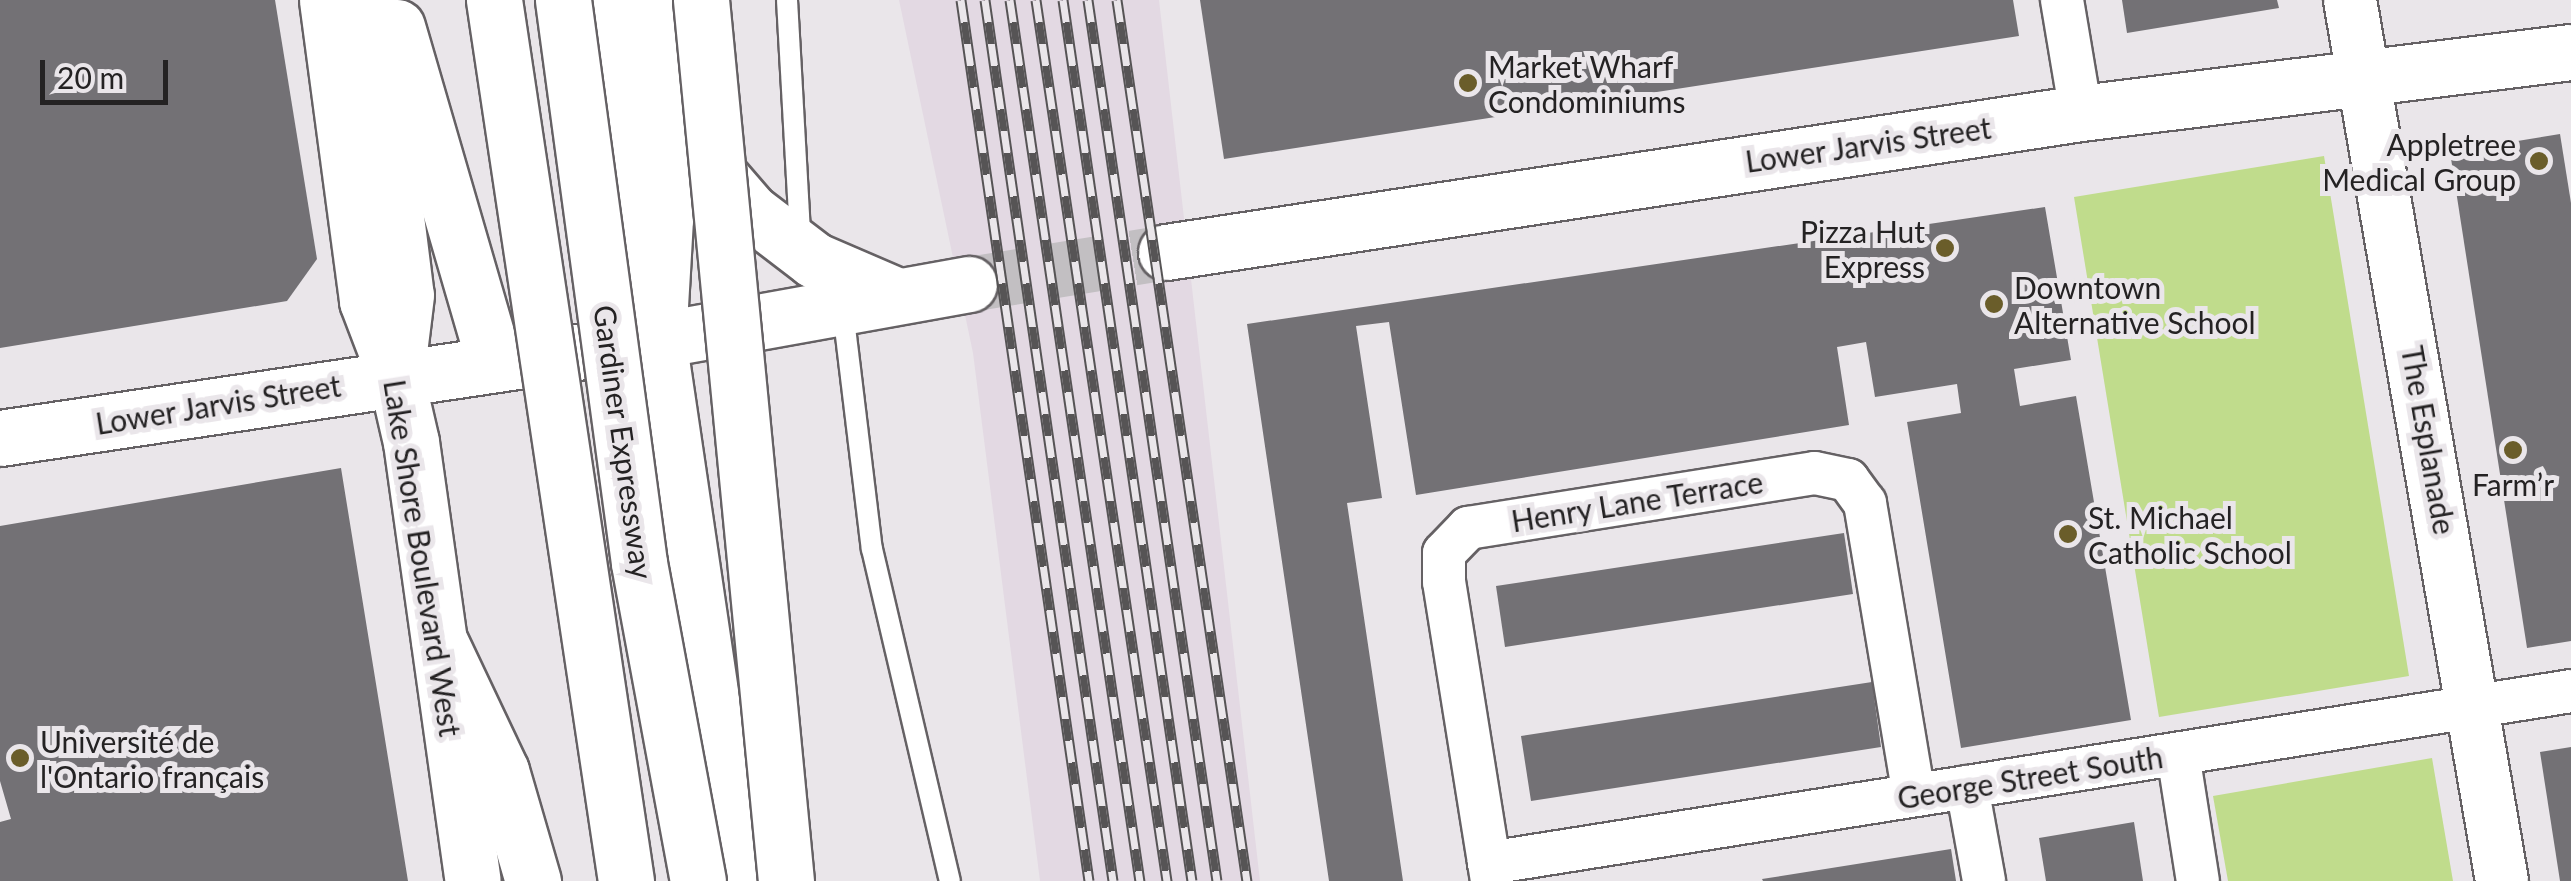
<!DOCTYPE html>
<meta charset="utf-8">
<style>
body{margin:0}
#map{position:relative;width:2571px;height:881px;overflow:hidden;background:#eae6ea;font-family:Lato,sans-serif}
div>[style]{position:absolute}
.built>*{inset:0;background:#e3d9e3}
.green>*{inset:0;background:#c0dc8c}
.building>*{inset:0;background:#737175}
.secondary-tunnel>*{height:55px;margin-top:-27.5px;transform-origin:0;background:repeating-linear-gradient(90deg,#c2bfc2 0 55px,transparent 0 83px)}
.roads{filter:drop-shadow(2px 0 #656164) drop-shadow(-2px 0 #656164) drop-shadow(0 2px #656164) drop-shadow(0 -2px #656164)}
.service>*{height:20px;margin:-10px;padding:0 10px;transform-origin:10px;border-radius:10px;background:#fff}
.minor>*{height:42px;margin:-21px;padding:0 21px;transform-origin:21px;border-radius:21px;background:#fff}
.tertiary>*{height:52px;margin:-26px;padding:0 26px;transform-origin:26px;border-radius:26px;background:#fff}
.secondary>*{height:55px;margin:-27.5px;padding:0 27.5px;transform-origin:27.5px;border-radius:27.5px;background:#fff}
.trunk>*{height:55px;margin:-27.5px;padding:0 27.5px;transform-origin:27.5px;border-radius:27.5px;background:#fff}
.motorway>*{height:55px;margin:-27.5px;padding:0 27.5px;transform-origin:27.5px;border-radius:27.5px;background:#fff}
.rail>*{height:11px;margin-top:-5.5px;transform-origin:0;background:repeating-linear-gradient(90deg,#eae6ea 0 22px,#565455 0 44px);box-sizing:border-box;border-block:2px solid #565455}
.bridges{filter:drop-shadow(2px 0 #656164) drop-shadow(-2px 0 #656164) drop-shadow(0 2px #656164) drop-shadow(0 -2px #656164)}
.motorway-bridge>*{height:55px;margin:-27.5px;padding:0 27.5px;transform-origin:27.5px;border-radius:27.5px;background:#fff}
.dots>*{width:28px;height:28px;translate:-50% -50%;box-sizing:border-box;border:5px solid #eae6ea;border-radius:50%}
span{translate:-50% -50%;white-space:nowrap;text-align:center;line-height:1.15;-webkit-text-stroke:10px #eae6ea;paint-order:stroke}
.poi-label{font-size:30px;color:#242223}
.left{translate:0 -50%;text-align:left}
.right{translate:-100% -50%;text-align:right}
.street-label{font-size:30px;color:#242223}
.scale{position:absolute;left:40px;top:60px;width:128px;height:45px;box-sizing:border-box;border:5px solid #242223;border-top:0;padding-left:12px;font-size:30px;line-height:35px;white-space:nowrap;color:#242223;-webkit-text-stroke:8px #eae6ea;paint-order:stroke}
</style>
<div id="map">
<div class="built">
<div style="clip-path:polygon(899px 0,1159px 0,1260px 881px,1040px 881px,973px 353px)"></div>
</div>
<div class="green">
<div style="clip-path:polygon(2324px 156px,2409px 676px,2159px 717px,2074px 197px)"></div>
<div style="clip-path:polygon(2432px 758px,2453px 881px,2228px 881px,2213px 796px)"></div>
</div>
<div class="building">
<div style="clip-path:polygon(0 0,275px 0,317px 259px,287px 301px,0 348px)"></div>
<div style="clip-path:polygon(1200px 0,2013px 0,2019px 36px,1224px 159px)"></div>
<div style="clip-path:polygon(2122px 0,2277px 0,2279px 8px,2127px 33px)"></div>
<div style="clip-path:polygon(2560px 134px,2571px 203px,2571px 641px,2527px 648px,2450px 152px)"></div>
<div style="clip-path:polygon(2045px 207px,2071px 360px,2014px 369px,2020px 406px,2076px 396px,2131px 720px,1961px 748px,1907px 422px,1961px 413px,1957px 384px,1875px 397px,1866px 342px,1843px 346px,1837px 347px,1849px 425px,1416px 495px,1389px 322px,1356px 326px,1382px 498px,1347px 503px,1403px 881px,1329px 881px,1247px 324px)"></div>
<div style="clip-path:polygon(341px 468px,408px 881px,0 881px,0 822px,11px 819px,0 781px,0 526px)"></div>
<div style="clip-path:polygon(1844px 533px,1853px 594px,1505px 647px,1496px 586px)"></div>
<div style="clip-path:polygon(1872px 682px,1881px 747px,1531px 801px,1521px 736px)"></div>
<div style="clip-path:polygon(2571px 747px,2571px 881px,2560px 881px,2540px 752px)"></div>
<div style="clip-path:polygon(2134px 822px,2143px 881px,2046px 881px,2039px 838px)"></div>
<div style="clip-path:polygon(1951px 849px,1956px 881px,1763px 881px,1762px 879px)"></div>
</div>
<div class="secondary-tunnel">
<div style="left:969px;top:284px;width:200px;rotate:-9.2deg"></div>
</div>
<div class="roads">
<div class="service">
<div style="left:787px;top:0;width:236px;rotate:86.8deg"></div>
<div style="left:843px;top:311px;width:240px;rotate:83.1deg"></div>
<div style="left:872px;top:549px;width:341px;rotate:76.8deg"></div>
</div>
<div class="minor">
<div style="left:2062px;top:0;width:115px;rotate:80.5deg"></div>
<div style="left:2178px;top:754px;width:129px;rotate:81.1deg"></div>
<div style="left:1967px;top:787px;width:96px;rotate:79.7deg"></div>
<div style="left:1489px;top:863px;width:1096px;rotate:-9.03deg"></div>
<div style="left:1492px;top:881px;width:303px;rotate:-99.1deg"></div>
<div style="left:1444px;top:582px;width:29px;rotate:-90deg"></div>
<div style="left:1444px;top:553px;width:35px;rotate:-46deg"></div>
<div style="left:1468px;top:528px;width:351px;rotate:-9deg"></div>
<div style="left:1815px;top:473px;width:34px;rotate:12deg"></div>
<div style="left:1848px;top:480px;width:29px;rotate:54deg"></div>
<div style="left:1865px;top:503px;width:296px;rotate:80.5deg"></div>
</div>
<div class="tertiary">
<div style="left:2350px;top:0;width:894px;rotate:80.21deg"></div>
</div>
<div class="secondary">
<div style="left:1166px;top:252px;width:925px;rotate:-8.64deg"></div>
<div style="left:2081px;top:113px;width:494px;rotate:-7.1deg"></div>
<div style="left:0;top:438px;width:665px;rotate:-8.47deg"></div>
<div style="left:658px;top:340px;width:316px;rotate:-10.2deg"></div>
</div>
<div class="trunk">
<div style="left:327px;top:0;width:304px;rotate:82.4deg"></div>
<div style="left:367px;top:301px;width:81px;rotate:69.1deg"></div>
<div style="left:396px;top:377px;width:67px;rotate:77deg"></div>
<div style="left:411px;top:442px;width:443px;rotate:82deg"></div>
<div style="left:608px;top:0;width:891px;rotate:81.61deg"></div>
</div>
<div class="motorway">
<div style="left:369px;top:0;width:297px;rotate:82.9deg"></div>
<div style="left:406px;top:295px;width:83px;rotate:97deg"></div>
<div style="left:651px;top:0;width:219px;rotate:86.3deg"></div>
<div style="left:665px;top:219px;width:121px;rotate:93.3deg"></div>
<div style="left:397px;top:27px;width:351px;rotate:73.8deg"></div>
<div style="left:700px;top:153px;width:77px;rotate:49.2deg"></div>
<div style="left:750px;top:211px;width:81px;rotate:37.4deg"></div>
<div style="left:814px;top:260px;width:86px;rotate:23.3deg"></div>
<div style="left:439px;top:640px;width:145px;rotate:64.7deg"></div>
<div style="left:501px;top:771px;width:115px;rotate:73.8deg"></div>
</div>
</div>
<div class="rail">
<div style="left:961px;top:0;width:890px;rotate:81.73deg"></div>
<div style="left:985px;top:0;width:890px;rotate:81.73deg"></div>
<div style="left:1010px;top:0;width:891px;rotate:81.61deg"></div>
<div style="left:1036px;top:0;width:891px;rotate:81.54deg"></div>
<div style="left:1063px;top:0;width:890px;rotate:81.67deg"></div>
<div style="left:1088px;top:0;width:890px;rotate:81.67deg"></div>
<div style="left:1117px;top:0;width:891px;rotate:81.61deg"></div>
</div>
<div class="bridges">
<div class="motorway-bridge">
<div style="left:494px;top:0;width:891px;rotate:81.48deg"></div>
<div style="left:563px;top:0;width:568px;rotate:82.31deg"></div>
<div style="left:639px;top:563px;width:323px;rotate:79.5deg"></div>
<div style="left:701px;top:0;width:885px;rotate:84.49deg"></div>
</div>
</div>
<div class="dots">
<div style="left:1468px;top:83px;background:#6a5d2a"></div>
<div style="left:2539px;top:161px;background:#6a5d2a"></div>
<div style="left:1945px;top:248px;background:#6a5d2a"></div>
<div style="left:1994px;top:304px;background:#6a5d2a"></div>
<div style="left:2513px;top:450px;background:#6a5d2a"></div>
<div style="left:2068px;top:534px;background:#6a5d2a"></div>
<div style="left:20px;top:758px;background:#6a5d2a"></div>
</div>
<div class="poi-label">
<span class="left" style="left:1488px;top:83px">Market Wharf<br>Condominiums</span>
<span class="right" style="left:2516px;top:161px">Appletree<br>Medical Group</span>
<span class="right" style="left:1925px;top:248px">Pizza Hut<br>Express</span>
<span class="left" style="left:2014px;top:304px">Downtown<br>Alternative School</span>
<span style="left:2513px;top:484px">Farm’r</span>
<span class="left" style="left:2088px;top:534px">St. Michael<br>Catholic School</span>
<span class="left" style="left:40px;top:758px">Université de<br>l'Ontario français</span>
</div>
<div class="street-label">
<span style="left:1868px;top:144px;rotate:-8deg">Lower Jarvis Street</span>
<span style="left:218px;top:404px;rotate:-9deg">Lower Jarvis Street</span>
<span style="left:2429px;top:440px;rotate:80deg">The Esplanade</span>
<span style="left:624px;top:442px;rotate:82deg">Gardiner Expressway</span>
<span style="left:1637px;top:501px;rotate:-9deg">Henry Lane Terrace</span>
<span style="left:423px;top:558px;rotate:81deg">Lake Shore Boulevard West</span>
<span style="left:2030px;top:777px;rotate:-9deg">George Street South</span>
</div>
<div class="scale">20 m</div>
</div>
